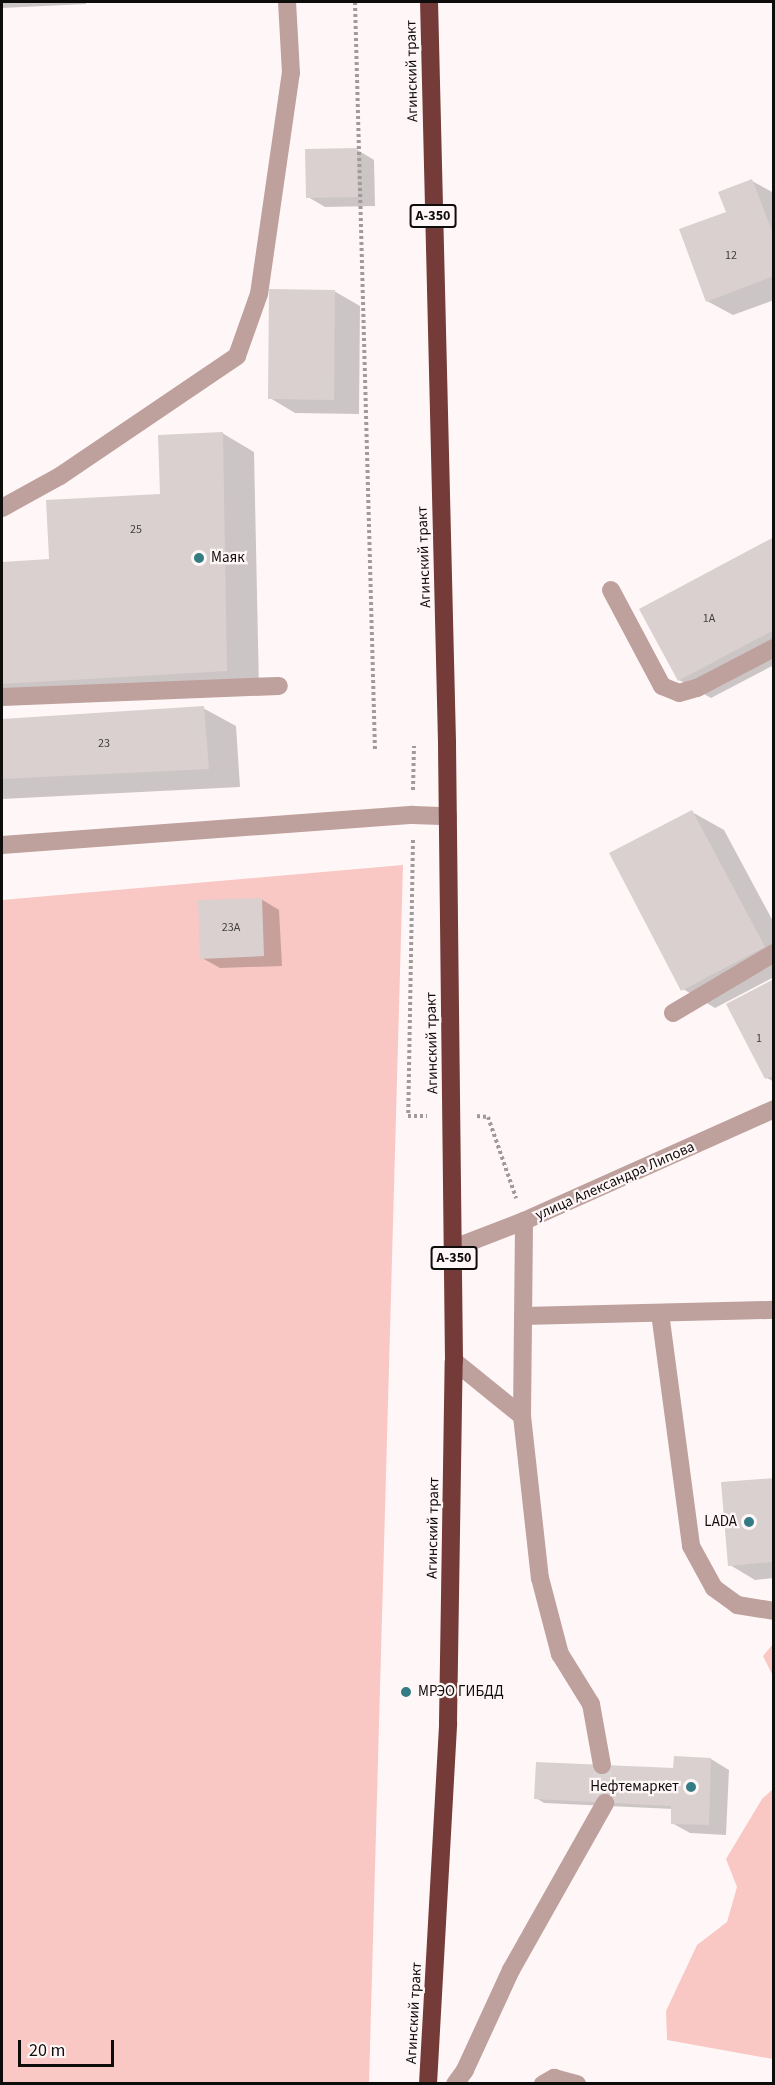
<!DOCTYPE html>
<meta charset="utf-8">
<style>
body{margin:0}
#map{position:relative;width:775px;height:2085px;overflow:hidden;background:#fff7f7;font-family:"Source Sans 3",sans-serif}
div>[style]{position:absolute}
.green>*{inset:0;background:#f9c8c4}
.shadow>*{inset:0;background:#0003}
.building>*{inset:0;background:#d9d0cf}
.minor-tunnel>*{height:18px;margin-top:-9px;transform-origin:0;background:repeating-linear-gradient(90deg,#dbd4d4 0 18px,transparent 0 27px)}
.path>*{height:4px;margin-top:-2px;transform-origin:0;background:repeating-linear-gradient(90deg,#a09a9a 0 3px,transparent 0 6px)}
.minor>*{height:18px;margin:-9px;padding:0 9px;transform-origin:9px;border-radius:9px;background:#bea09d}
.highway>*{height:18px;margin:-9px;padding:0 9px;transform-origin:9px;border-radius:9px;background:#743b38}
.dots>*{width:16px;height:16px;translate:-50% -50%;box-sizing:border-box;border:3px solid #fff7f7;border-radius:50%}
span{translate:-50% -50%;white-space:nowrap;text-align:center;line-height:1.15;-webkit-text-stroke:4.5px #fff7f7;paint-order:stroke}
.number-label{font-size:12px;color:#423d3d}
.number-label span{-webkit-text-stroke-width:0}
.shield-label span{padding:2px 4px;background:#fff7f7;border:2px solid;border-radius:4px;-webkit-text-stroke-width:0}
.shield-label{font-size:14px;color:#0f0c0c;font-weight:700}
.street-label{font-size:15px;color:#0f0c0c}
.poi-label{font-size:15px;color:#0f0c0c}
.left{translate:0 -50%;text-align:left}
.right{translate:-100% -50%;text-align:right}
.frame{position:absolute;inset:0;border:3px solid #0f0c0c;pointer-events:none}
.scale{position:absolute;left:18px;top:2040px;width:96px;height:27px;box-sizing:border-box;border:3px solid #0f0c0c;border-top:0;padding-left:8px;font-size:18px;line-height:21px;white-space:nowrap;color:#0f0c0c;-webkit-text-stroke:4px #fff7f7;paint-order:stroke}
</style>
<div id="map">
<div class="green">
<div style="clip-path:polygon(403px 865px,369px 2083px,2px 2084px,2px 900px)"></div>
<div style="clip-path:polygon(773px 1644px,773px 1676px,763px 1656px)"></div>
<div style="clip-path:polygon(773px 1789px,773px 2059px,667px 2040px,666px 2011px,697px 1945px,727px 1922px,737px 1887px,726px 1859px,762px 1799px)"></div>
</div>
<div class="shadow">
<div style="clip-path:polygon(2px 2px,86px 2px,86px 4px,2px 8px)"></div>
<div style="clip-path:polygon(356px 149px,374px 160px,375px 206px,325px 207px,308px 197px)"></div>
<div style="clip-path:polygon(752px 181px,774px 193px,774px 300px,733px 315px,707px 301px,728px 213px)"></div>
<div style="clip-path:polygon(334px 291px,360px 306px,359px 414px,295px 413px,270px 398px)"></div>
<div style="clip-path:polygon(222px 433px,254px 452px,259px 688px,2px 704px,2px 563px,50px 561px,162px 496px)"></div>
<div style="clip-path:polygon(774px 539px,774px 665px,711px 698px,679px 680px)"></div>
<div style="clip-path:polygon(203px 708px,236px 726px,240px 787px,2px 799px,2px 721px)"></div>
<div style="clip-path:polygon(692px 812px,724px 830px,774px 923px,774px 977px,715px 1008px,683px 989px)"></div>
<div style="clip-path:polygon(261px 899px,279px 910px,282px 966px,220px 968px,202px 958px)"></div>
<div style="clip-path:polygon(774px 981px,774px 1082px,767px 1078px)"></div>
<div style="clip-path:polygon(774px 1479px,774px 1578px,755px 1580px,730px 1565px)"></div>
<div style="clip-path:polygon(675px 1758px,711px 1759px,729px 1770px,726px 1835px,690px 1833px,672px 1823px,673px 1809px,544px 1803px,536px 1798px,674px 1770px)"></div>
</div>
<div class="building">
<div style="clip-path:polygon(357px 148px,358px 197px,306px 198px,305px 149px)"></div>
<div style="clip-path:polygon(752px 179px,774px 236px,774px 276px,706px 302px,679px 229px,726px 212px,718px 192px)"></div>
<div style="clip-path:polygon(269px 289px,335px 290px,334px 400px,268px 399px)"></div>
<div style="clip-path:polygon(223px 432px,227px 671px,2px 684px,2px 562px,49px 559px,46px 500px,160px 494px,158px 435px)"></div>
<div style="clip-path:polygon(774px 537px,774px 630px,678px 681px,639px 609px)"></div>
<div style="clip-path:polygon(204px 706px,209px 769px,2px 779px,2px 719px)"></div>
<div style="clip-path:polygon(692px 810px,765px 947px,681px 991px,609px 853px)"></div>
<div style="clip-path:polygon(262px 898px,264px 956px,200px 959px,198px 900px)"></div>
<div style="clip-path:polygon(774px 979px,774px 1075px,765px 1079px,726px 1004px)"></div>
<div style="clip-path:polygon(774px 1478px,774px 1562px,728px 1566px,721px 1482px)"></div>
<div style="clip-path:polygon(674px 1756px,711px 1758px,709px 1825px,671px 1824px,671px 1806px,534px 1799px,536px 1762px,673px 1768px)"></div>
</div>
<div class="minor-tunnel">
<div style="left:602px;top:1765px;width:38px;rotate:85deg"></div>
</div>
<div class="path">
<div style="left:355px;top:2px;width:749px;rotate:88.47deg"></div>
<div style="left:413px;top:790px;width:44px;rotate:-88.7deg"></div>
<div style="left:413px;top:840px;width:276px;rotate:91deg"></div>
<div style="left:408px;top:1116px;width:19px"></div>
<div style="left:477px;top:1116px;width:11px;rotate:5deg"></div>
<div style="left:488px;top:1117px;width:86px;rotate:70.9deg"></div>
</div>
<div class="minor">
<div style="left:2px;top:508px;width:66px;rotate:-28.9deg"></div>
<div style="left:60px;top:476px;width:214px;rotate:-34.1deg"></div>
<div style="left:237px;top:356px;width:66px;rotate:-70.5deg"></div>
<div style="left:259px;top:294px;width:223px;rotate:-81.8deg"></div>
<div style="left:291px;top:73px;width:71px;rotate:-93.2deg"></div>
<div style="left:611px;top:590px;width:109px;rotate:62deg"></div>
<div style="left:662px;top:686px;width:18px;rotate:22deg"></div>
<div style="left:679px;top:693px;width:19px;rotate:-16deg"></div>
<div style="left:697px;top:688px;width:87px;rotate:-27.5deg"></div>
<div style="left:2px;top:697px;width:277px;rotate:-2.3deg"></div>
<div style="left:2px;top:845px;width:412px;rotate:-4.2deg"></div>
<div style="left:413px;top:815px;width:35px;rotate:2deg"></div>
<div style="left:673px;top:1013px;width:117px;rotate:-30.7deg"></div>
<div style="left:454px;top:1248px;width:75px;rotate:-21.1deg"></div>
<div style="left:524px;top:1221px;width:274px;rotate:-24.1deg"></div>
<div style="left:660px;top:1313px;width:235px;rotate:82.4deg"></div>
<div style="left:691px;top:1546px;width:48px;rotate:61.3deg"></div>
<div style="left:714px;top:1588px;width:29px;rotate:36deg"></div>
<div style="left:737px;top:1605px;width:37px;rotate:9deg"></div>
<div style="left:523px;top:1316px;width:251px;rotate:-1.4deg"></div>
<div style="left:454px;top:1361px;width:87px;rotate:39deg"></div>
<div style="left:522px;top:1416px;width:163px;rotate:83.7deg"></div>
<div style="left:540px;top:1578px;width:79px;rotate:75.3deg"></div>
<div style="left:560px;top:1654px;width:59px;rotate:58.2deg"></div>
<div style="left:591px;top:1704px;width:62px;rotate:79.8deg"></div>
<div style="left:522px;top:1416px;width:195px;rotate:-89.4deg"></div>
<div style="left:455px;top:2084px;width:17px;rotate:-54deg"></div>
<div style="left:465px;top:2070px;width:110px;rotate:-65.3deg"></div>
<div style="left:511px;top:1970px;width:192px;rotate:-60.6deg"></div>
<div style="left:543px;top:2084px;width:13px;rotate:-29deg"></div>
<div style="left:554px;top:2078px;width:24px;rotate:15deg"></div>
</div>
<div class="highway">
<div style="left:428px;top:2084px;width:362px;rotate:-86.8deg"></div>
<div style="left:448px;top:1723px;width:362px;rotate:-89.1deg"></div>
<div style="left:454px;top:1361px;width:619px;rotate:-90.65deg"></div>
<div style="left:447px;top:742px;width:740px;rotate:-91.39deg"></div>
</div>
<div class="dots">
<div style="left:199px;top:558px;background:#347c83"></div>
<div style="left:749px;top:1522px;background:#347c83"></div>
<div style="left:406px;top:1692px;background:#347c83"></div>
<div style="left:691px;top:1787px;background:#347c83"></div>
</div>
<div class="number-label">
<span style="left:731px;top:256px">12</span>
<span style="left:136px;top:530px">25</span>
<span style="left:709px;top:619px">1А</span>
<span style="left:104px;top:744px">23</span>
<span style="left:231px;top:928px">23А</span>
<span style="left:759px;top:1039px">1</span>
</div>
<div class="shield-label">
<span style="left:433px;top:216px">А-350</span>
<span style="left:454px;top:1258px">А-350</span>
</div>
<div class="street-label">
<span style="left:412px;top:71px;rotate:-91deg">Агинский тракт</span>
<span style="left:424px;top:557px;rotate:-92deg">Агинский тракт</span>
<span style="left:432px;top:1043px;rotate:-91deg">Агинский тракт</span>
<span style="left:615px;top:1181px;rotate:-24deg">улица Александра Липова</span>
<span style="left:433px;top:1528px;rotate:-89deg">Агинский тракт</span>
<span style="left:414px;top:2013px;rotate:-87deg">Агинский тракт</span>
</div>
<div class="poi-label">
<span class="left" style="left:211px;top:558px">Маяк</span>
<span class="right" style="left:737px;top:1522px">LADA</span>
<span class="left" style="left:418px;top:1692px">МРЭО ГИБДД</span>
<span class="right" style="left:679px;top:1787px">Нефтемаркет</span>
</div>
<div class="frame"></div>
<div class="scale">20 m</div>
</div>
